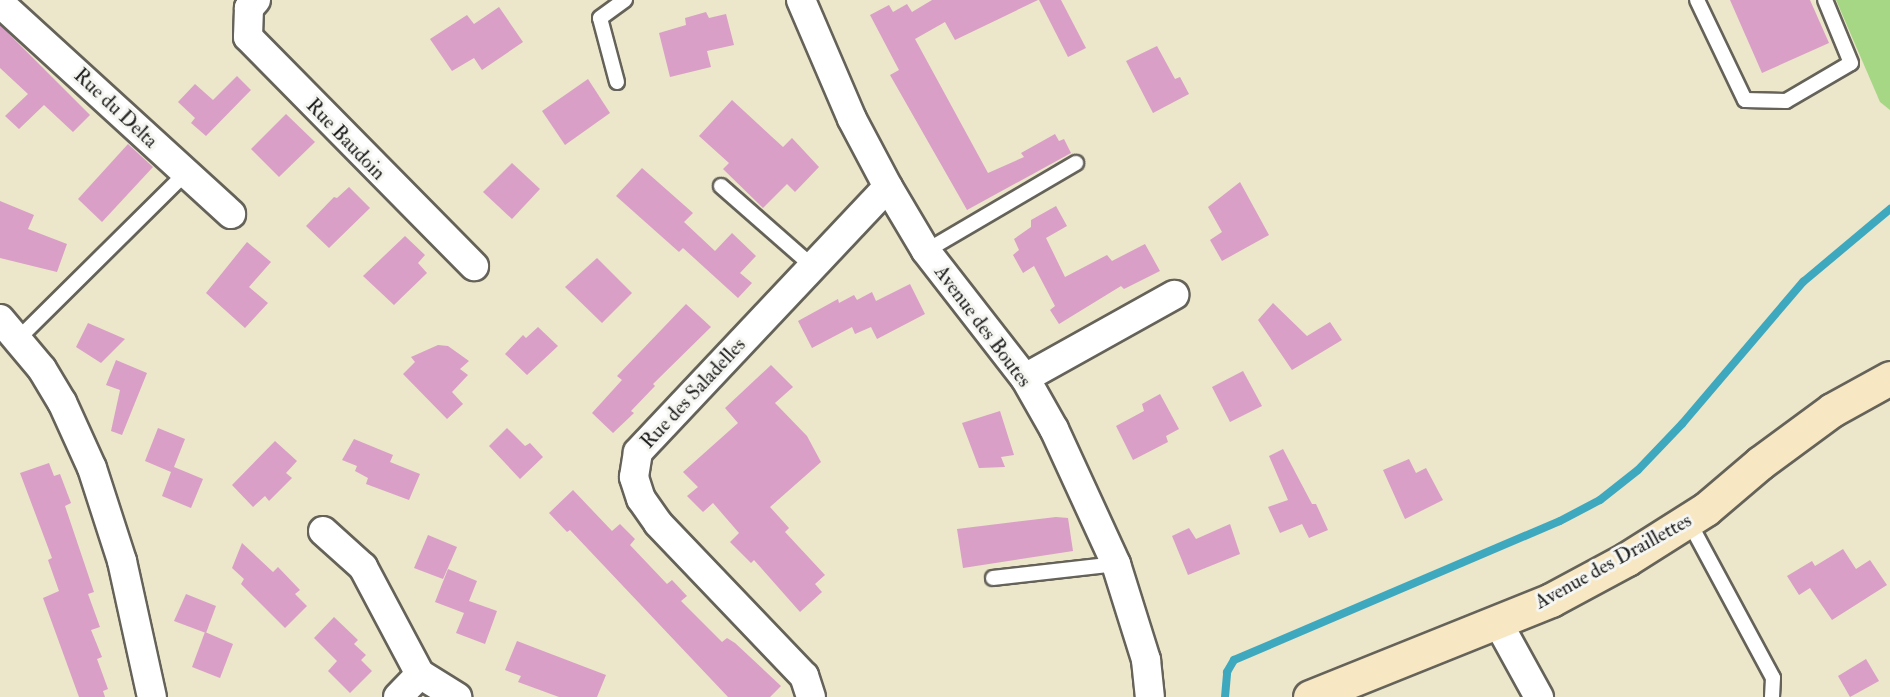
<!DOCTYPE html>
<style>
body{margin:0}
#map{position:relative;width:1890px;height:697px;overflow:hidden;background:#ece6cb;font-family:"IM FELL Double Pica",serif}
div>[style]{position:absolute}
.green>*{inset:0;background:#a6d785}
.stream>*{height:8px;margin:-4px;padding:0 4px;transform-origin:4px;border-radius:4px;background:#3ea9be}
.building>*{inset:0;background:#d99fc6}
.roads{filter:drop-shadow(2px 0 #656359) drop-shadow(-2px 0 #656359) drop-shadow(0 2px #656359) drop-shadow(0 -2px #656359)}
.lane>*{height:14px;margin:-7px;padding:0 7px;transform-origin:7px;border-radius:7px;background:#fff}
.street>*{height:28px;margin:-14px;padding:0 14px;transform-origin:14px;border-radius:14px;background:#fff}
.secondary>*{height:33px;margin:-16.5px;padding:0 16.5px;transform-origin:16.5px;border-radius:16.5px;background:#f8e7c3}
span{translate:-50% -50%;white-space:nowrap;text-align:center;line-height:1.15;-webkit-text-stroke:6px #f6f6f2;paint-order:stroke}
.street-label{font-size:20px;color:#1c1c1c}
</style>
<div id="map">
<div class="green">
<div style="clip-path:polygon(1836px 0,1890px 0,1890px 110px,1880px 102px)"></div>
</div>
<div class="stream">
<div style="left:1225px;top:697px;width:25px;rotate:-85deg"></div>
<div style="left:1227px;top:672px;width:14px;rotate:-60deg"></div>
<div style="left:1234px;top:660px;width:354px;rotate:-23.1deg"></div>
<div style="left:1560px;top:521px;width:45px;rotate:-27.7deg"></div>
<div style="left:1600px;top:500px;width:48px;rotate:-38.3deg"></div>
<div style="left:1638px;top:470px;width:64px;rotate:-46.3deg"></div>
<div style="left:1682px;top:424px;width:187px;rotate:-49.6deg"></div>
<div style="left:1803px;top:282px;width:114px;rotate:-40deg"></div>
</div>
<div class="building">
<div style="clip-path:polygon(932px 0,1038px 0,955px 40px,945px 22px,915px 39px,988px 173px,1024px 157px,1021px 153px,1055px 134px,1059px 141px,1064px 139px,1071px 153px,967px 210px,890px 75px,899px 70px,870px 15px,889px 5px,893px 12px,907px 4px,912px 12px)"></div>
<div style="clip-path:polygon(1039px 0,1061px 0,1086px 48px,1068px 57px)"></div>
<div style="clip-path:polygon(1730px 0,1810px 0,1829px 43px,1762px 73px)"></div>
<div style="clip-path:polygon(499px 7px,523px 42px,482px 70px,474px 58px,452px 71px,430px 39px,467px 15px,474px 24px)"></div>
<div style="clip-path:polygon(706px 12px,709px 18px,726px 14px,734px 45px,707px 51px,711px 67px,670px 77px,659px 33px,686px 25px,685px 18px)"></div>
<div style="clip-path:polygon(0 25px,90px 115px,73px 132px,44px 105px,19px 129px,5px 116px,28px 94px,0 68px)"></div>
<div style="clip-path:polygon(1157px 46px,1175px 79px,1180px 77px,1189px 94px,1153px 113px,1126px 61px)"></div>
<div style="clip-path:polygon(237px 76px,251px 90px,206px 136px,191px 123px,195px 118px,178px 102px,195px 84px,213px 100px)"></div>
<div style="clip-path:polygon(588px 79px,610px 113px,565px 145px,542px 111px)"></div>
<div style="clip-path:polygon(732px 100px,783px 147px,792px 138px,819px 167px,795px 192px,787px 184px,763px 208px,723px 169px,729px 163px,699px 136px)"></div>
<div style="clip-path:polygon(286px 114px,315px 142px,279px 177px,251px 149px)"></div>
<div style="clip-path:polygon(128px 144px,153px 167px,102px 222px,78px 199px)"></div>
<div style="clip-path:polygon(512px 163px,540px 189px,512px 219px,483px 192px)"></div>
<div style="clip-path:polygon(642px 168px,693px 213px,684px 222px,715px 251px,732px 233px,756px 256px,740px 273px,752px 283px,738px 298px,683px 248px,679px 252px,616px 196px)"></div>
<div style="clip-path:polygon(1240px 182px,1269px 235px,1222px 261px,1210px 240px,1222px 232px,1208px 207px)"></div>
<div style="clip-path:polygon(349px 187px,370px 208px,329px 248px,306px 226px,334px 197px,337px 198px)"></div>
<div style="clip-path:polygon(0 201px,34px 215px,28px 229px,67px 244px,57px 272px,0 258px)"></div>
<div style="clip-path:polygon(1056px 206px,1067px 226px,1046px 238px,1065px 277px,1107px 255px,1112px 261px,1145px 244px,1160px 271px,1124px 289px,1121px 286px,1059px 324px,1050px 310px,1055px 306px,1034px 266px,1023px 273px,1013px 255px,1019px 250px,1014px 239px,1031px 227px,1031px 220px)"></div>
<div style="clip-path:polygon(405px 236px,425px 255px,418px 263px,427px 273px,394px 305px,363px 276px)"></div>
<div style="clip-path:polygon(247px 242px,271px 262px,249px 287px,268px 303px,245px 328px,206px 293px)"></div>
<div style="clip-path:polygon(597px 258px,632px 293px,602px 323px,565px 287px)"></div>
<div style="clip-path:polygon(910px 284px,925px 314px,877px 339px,871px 327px,855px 334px,852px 327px,812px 348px,798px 321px,838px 299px,839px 303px,854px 295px,857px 300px,872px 292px,876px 301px)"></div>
<div style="clip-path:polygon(1273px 303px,1307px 336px,1330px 322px,1342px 340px,1292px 370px,1258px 320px)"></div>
<div style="clip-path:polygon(686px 304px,711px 327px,653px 384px,655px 386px,631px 411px,634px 413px,613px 433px,592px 413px,622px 380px,617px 376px)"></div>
<div style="clip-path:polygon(88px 323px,125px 339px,101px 363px,76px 347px)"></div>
<div style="clip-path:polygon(538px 327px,558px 346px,527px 375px,505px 354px,523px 335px,526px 338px)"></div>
<div style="clip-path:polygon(438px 345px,448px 346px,469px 361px,460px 369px,468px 375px,452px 392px,463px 404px,447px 419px,403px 374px,415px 362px,411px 357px)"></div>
<div style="clip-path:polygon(116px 360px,147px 373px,122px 435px,111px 431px,120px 390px,106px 385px)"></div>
<div style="clip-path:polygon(771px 365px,793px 387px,775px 403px,807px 436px,821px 462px,770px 507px,789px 528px,785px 532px,825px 575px,815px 584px,822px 592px,800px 612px,754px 560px,751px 563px,730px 542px,739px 533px,713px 503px,703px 512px,687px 496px,698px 487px,683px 472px,738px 423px,725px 408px)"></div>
<div style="clip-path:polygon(1243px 371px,1262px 406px,1230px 422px,1212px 387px)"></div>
<div style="clip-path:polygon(1160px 394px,1179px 429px,1166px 436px,1168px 442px,1133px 460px,1116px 426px,1144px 411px,1142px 404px)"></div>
<div style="clip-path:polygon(1000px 411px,1014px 455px,1001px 457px,1005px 467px,979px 468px,962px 423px)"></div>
<div style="clip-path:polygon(158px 428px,185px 439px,174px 467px,203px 479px,191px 508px,162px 496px,171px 472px,145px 461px)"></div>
<div style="clip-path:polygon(507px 428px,525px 446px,530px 443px,543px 457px,520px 479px,489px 446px)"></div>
<div style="clip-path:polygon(354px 439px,393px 455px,390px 462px,420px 474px,409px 500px,366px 484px,368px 478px,355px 471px,357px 466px,342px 460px)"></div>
<div style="clip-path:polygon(275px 441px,297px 461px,286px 473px,292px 478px,269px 501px,265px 496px,253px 507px,232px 485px)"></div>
<div style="clip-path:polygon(1283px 449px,1312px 504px,1316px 504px,1328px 530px,1309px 538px,1302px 524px,1280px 533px,1268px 507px,1288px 500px,1269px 456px)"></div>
<div style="clip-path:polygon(1409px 459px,1416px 473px,1426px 468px,1443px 500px,1405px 519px,1383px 470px)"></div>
<div style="clip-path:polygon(49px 463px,54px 476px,60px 474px,71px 503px,65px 506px,94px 592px,88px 594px,100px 627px,91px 630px,102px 657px,97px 659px,108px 689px,103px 691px,105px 697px,79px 697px,43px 598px,59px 591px,48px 560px,52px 558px,20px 473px)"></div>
<div style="clip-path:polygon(573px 490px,612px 531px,620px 524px,635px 539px,630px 545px,667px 584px,672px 580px,687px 596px,681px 601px,722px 642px,727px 638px,735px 643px,781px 686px,770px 697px,728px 697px,570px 530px,567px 532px,549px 513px)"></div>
<div style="clip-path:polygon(1056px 517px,1068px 518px,1073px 551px,963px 568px,957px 529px)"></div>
<div style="clip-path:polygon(1230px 524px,1240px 554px,1188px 575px,1172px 536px,1189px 528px,1196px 539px)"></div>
<div style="clip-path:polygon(428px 535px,457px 547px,443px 579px,414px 568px)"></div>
<div style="clip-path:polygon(242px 543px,273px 572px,278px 567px,300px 590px,295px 594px,307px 606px,285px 628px,241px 584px,244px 579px,232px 568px)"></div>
<div style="clip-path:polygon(1843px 549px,1856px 569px,1870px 560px,1887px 585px,1832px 620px,1810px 588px,1799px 595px,1787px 576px,1812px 561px,1815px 566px)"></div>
<div style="clip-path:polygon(448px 569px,477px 581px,469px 601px,497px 611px,485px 644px,456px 633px,464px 613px,435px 602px)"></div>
<div style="clip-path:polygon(186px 594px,216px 606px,206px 633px,174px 621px)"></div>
<div style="clip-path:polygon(334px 617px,358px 640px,354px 644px,366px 655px,361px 660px,372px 671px,350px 693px,328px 671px,337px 661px,314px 638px)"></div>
<div style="clip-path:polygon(205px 632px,233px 644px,220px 678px,192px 667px)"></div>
<div style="clip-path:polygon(517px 641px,606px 675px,597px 697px,559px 697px,518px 682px,521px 676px,505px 670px)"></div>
<div style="clip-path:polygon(1866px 659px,1879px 681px,1850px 697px,1838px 676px)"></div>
</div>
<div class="roads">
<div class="lane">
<div style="left:1697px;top:0;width:111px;rotate:64.4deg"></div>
<div style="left:1745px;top:100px;width:41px;rotate:1.4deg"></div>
<div style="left:1786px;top:101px;width:75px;rotate:-30.3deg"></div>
<div style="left:1851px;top:63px;width:68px;rotate:-112.4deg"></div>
<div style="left:617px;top:82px;width:66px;rotate:-104.9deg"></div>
<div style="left:600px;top:18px;width:31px;rotate:-36deg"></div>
<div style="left:721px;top:186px;width:120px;rotate:41.3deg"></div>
<div style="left:926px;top:251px;width:174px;rotate:-30.4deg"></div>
<div style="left:18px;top:339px;width:236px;rotate:-44.7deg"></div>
<div style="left:1688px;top:520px;width:179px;rotate:61.7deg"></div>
<div style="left:1773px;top:678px;width:19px;rotate:93deg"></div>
<div style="left:993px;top:578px;width:124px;rotate:-6.5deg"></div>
</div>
<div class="street">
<div style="left:256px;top:0;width:11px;rotate:131deg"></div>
<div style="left:249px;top:8px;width:29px;rotate:92deg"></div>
<div style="left:248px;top:37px;width:322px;rotate:45.4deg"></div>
<div style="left:801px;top:0;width:129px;rotate:66.8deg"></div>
<div style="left:852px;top:119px;width:77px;rotate:62.1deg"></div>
<div style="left:888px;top:187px;width:74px;rotate:59.3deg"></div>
<div style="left:926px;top:251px;width:161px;rotate:52.1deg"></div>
<div style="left:1025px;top:378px;width:59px;rotate:60.4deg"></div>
<div style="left:1054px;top:429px;width:149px;rotate:65.3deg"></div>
<div style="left:1116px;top:564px;width:101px;rotate:72.6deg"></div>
<div style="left:1146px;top:660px;width:37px;rotate:84deg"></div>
<div style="left:0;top:3px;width:313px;rotate:42.4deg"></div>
<div style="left:0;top:319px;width:65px;rotate:50deg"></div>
<div style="left:42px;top:369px;width:39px;rotate:59deg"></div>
<div style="left:62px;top:402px;width:72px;rotate:65.6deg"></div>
<div style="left:92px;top:468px;width:98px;rotate:72.1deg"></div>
<div style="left:122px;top:561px;width:139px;rotate:77.6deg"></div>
<div style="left:1025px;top:378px;width:171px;rotate:-29.1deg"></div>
<div style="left:323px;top:531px;width:54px;rotate:42deg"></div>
<div style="left:363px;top:567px;width:121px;rotate:62deg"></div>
<div style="left:420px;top:674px;width:44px;rotate:31.9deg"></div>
<div style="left:1497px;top:621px;width:87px;rotate:61.1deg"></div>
<div style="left:398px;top:697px;width:32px;rotate:-46deg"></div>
<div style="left:811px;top:697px;width:22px;rotate:-108deg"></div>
<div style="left:804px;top:676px;width:211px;rotate:-133.7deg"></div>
<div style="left:658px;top:523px;width:29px;rotate:-125deg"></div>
<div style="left:641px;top:499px;width:23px;rotate:-108deg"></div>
<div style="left:634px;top:477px;width:25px;rotate:-81deg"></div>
<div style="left:638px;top:452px;width:364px;rotate:-46.7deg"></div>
</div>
<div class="secondary">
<div style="left:1310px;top:697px;width:260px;rotate:-21.9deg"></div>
<div style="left:1551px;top:600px;width:86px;rotate:-28.3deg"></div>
<div style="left:1627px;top:559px;width:93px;rotate:-32.3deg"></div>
<div style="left:1706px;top:509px;width:71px;rotate:-40.4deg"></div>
<div style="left:1760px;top:463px;width:89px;rotate:-36.4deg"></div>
<div style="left:1832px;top:410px;width:66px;rotate:-28.9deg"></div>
</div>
</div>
<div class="street-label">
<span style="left:116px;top:108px;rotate:43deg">Rue du Delta</span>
<span style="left:346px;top:139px;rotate:46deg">Rue Baudoin</span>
<span style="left:983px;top:326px;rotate:53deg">Avenue des Boutes</span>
<span style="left:693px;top:393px;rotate:-47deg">Rue des Saladelles</span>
<span style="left:1613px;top:561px;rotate:-29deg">Avenue des Draillettes</span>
</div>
</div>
